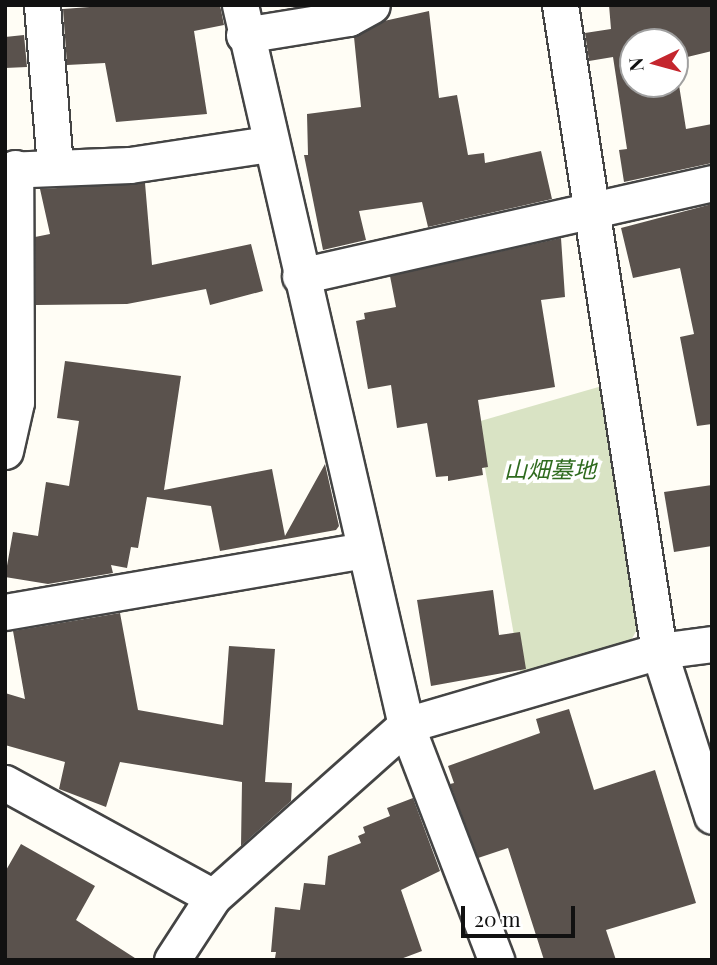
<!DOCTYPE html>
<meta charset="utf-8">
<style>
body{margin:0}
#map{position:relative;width:717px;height:965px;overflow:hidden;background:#fffdf5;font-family:"Playfair Display","Noto Sans JP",serif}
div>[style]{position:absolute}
.cemetery>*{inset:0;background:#d9e3c4}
.building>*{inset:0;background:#5a524d}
.roads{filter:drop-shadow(2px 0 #444) drop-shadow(-2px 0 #444) drop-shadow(0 2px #444) drop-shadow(0 -2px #444)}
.minor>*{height:35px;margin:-17.5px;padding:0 17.5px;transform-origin:17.5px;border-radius:17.5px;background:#fff}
span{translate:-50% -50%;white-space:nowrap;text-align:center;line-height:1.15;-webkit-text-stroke:7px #fff;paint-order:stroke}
.park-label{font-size:23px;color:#2f6b1f;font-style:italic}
.frame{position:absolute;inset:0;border:7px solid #111;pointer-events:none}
.north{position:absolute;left:619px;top:28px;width:70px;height:70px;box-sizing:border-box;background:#fff;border:2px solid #a0a0a0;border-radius:50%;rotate:265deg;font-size:19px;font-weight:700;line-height:28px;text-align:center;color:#111}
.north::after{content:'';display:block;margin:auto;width:24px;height:32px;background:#c4262e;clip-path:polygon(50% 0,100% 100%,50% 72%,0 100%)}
.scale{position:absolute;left:461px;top:906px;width:114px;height:32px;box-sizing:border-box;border:4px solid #111;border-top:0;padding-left:9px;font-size:21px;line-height:24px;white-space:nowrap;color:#111;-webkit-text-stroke:5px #fff;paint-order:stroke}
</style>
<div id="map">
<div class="cemetery">
<div style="clip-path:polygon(602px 386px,639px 626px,629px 644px,521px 676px,477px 422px)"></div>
</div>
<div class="building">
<div style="clip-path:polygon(116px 5px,220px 5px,224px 25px,194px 31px,207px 114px,116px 122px,105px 63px,67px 65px,63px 9px)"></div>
<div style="clip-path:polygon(evenodd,609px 5px,712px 5px,712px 51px,675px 60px,686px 129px,712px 124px,712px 163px,624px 182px,619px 150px,627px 149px,613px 57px,589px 61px,585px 33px,611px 29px,609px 5px,633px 42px,675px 42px,675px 84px,633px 84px,633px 42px)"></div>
<div style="clip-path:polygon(429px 11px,439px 98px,457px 95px,468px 155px,484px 153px,485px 163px,541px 151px,552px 199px,428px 227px,422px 202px,359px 211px,366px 240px,323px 250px,304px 155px,308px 155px,307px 114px,361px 107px,354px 37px,384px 21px)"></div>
<div style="clip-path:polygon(24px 35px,27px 67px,5px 68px,5px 37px)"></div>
<div style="clip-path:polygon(145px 183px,152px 265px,251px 244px,263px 291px,210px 305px,206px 289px,127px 304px,36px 305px,35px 237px,50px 234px,40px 189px)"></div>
<div style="clip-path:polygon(712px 204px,712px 424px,697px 426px,680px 337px,694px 334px,680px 268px,633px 278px,621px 228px)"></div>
<div style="clip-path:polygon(561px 238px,565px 297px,541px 300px,555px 387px,478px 400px,488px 467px,482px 468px,483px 475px,448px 481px,448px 476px,436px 477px,427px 423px,397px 428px,391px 385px,368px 389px,356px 321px,365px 319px,364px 313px,396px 307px,390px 276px)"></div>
<div style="clip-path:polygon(65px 361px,181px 376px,164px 490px,272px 469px,285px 536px,325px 464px,339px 526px,336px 530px,220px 551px,211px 506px,147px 497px,138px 548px,131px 547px,127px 568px,111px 565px,113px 573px,48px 584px,5px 577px,13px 532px,38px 536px,46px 482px,69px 486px,79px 421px,57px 418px)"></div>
<div style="clip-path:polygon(712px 485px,712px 546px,674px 552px,664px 492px)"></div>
<div style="clip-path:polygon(493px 590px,499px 635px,520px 632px,526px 669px,431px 686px,417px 600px)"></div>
<div style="clip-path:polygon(120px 613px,138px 710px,223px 725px,229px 646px,275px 649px,265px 782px,292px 783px,291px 801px,241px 846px,242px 782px,120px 762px,106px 807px,59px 789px,65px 762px,5px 745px,5px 693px,25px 699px,13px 631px)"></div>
<div style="clip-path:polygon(569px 709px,594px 790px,655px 770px,696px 903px,606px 930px,616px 960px,544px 960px,508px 848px,478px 858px,450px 784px,454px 783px,448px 766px,540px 733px,536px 719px)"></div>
<div style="clip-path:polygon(413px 798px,440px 871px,401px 890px,422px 951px,398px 960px,275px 958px,276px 952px,271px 952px,275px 907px,300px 910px,304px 883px,325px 885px,328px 856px,361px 843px,358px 836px,365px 833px,363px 827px,390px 816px,387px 808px)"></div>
<div style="clip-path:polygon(21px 844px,95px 886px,76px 920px,138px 960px,5px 960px,5px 872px)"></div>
</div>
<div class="roads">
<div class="minor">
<div style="left:42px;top:5px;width:163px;rotate:85.4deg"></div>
<div style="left:240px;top:5px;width:739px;rotate:77.02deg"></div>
<div style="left:406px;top:725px;width:252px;rotate:69deg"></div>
<div style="left:560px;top:5px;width:654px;rotate:81.29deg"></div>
<div style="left:659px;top:651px;width:173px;rotate:72.2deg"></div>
<div style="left:244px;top:35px;width:106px;rotate:-9.2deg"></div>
<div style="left:349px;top:18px;width:26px;rotate:-29deg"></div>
<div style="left:5px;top:170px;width:125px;rotate:-2.3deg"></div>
<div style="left:130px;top:165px;width:141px;rotate:-8.6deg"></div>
<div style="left:300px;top:276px;width:422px;rotate:-12.7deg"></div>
<div style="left:5px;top:451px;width:50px;rotate:-77.3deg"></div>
<div style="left:16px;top:402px;width:234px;rotate:-90.2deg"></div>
<div style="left:5px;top:612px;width:365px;rotate:-9.8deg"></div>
<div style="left:5px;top:783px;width:237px;rotate:28.7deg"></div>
<div style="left:172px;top:960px;width:75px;rotate:-56.9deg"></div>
<div style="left:213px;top:897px;width:259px;rotate:-41.7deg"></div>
<div style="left:406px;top:725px;width:264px;rotate:-16.3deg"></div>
<div style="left:659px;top:651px;width:53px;rotate:-7.5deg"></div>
</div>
</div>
<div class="park-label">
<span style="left:550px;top:469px">山畑墓地</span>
</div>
<div class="frame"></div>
<div class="north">N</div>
<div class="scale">20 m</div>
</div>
